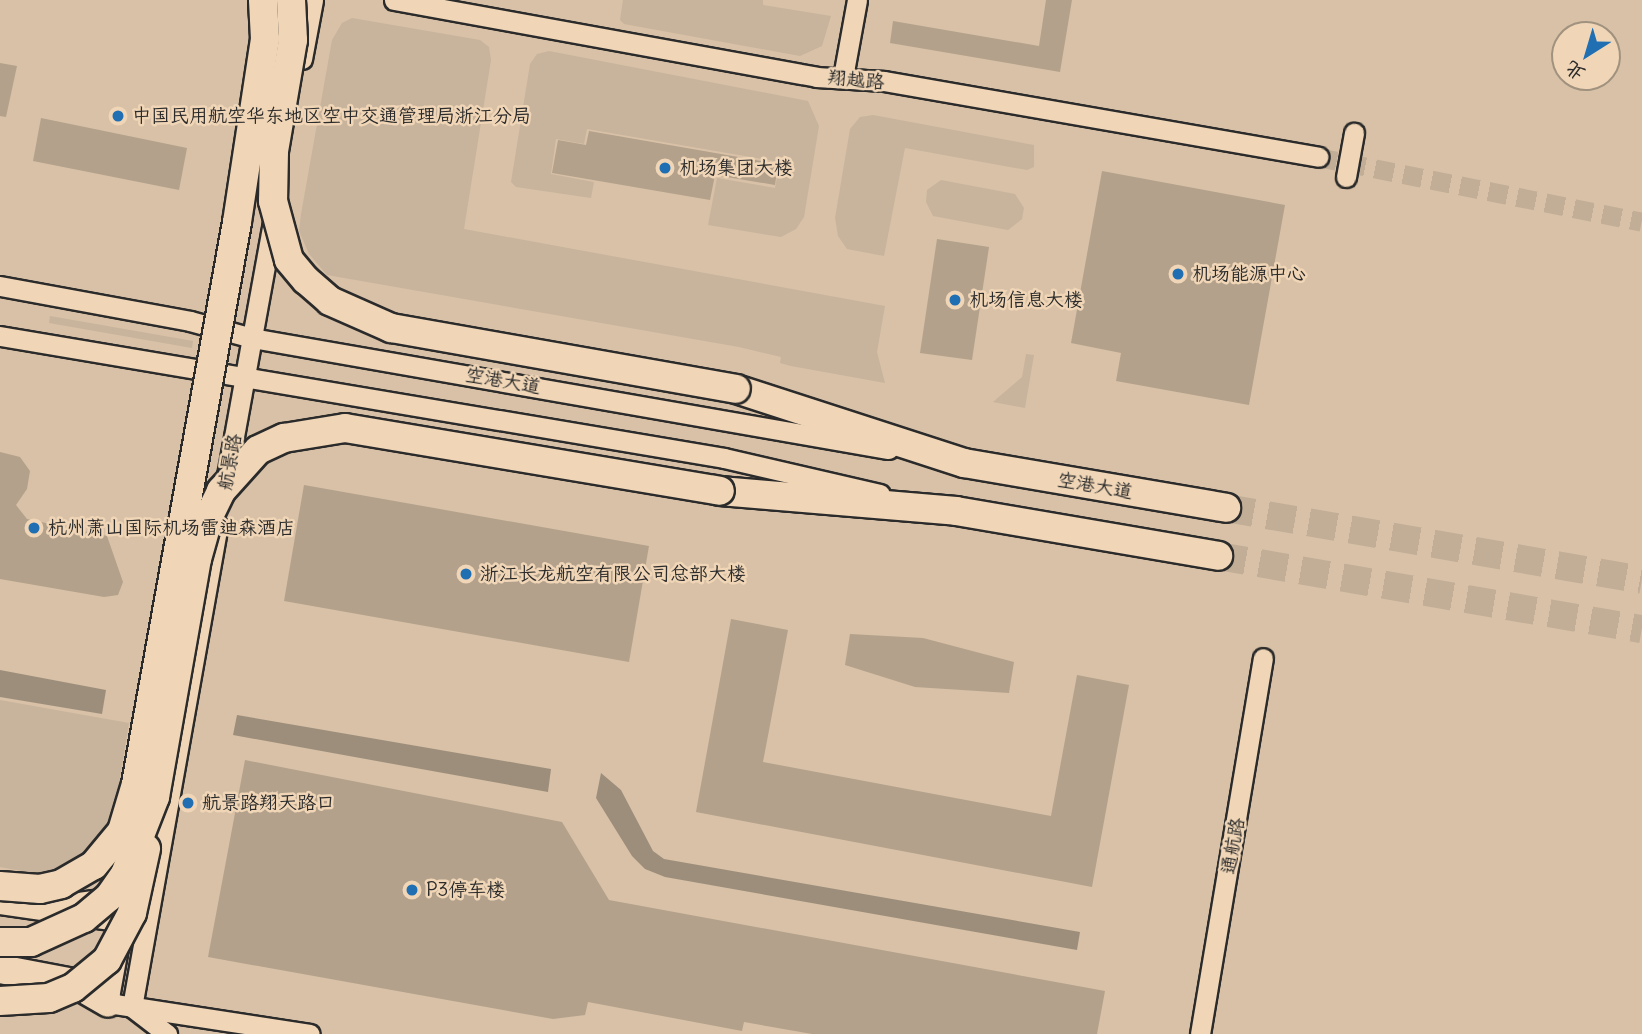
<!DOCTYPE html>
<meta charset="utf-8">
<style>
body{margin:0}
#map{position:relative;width:1642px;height:1034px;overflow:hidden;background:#e8cfb1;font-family:Delius,"LXGW WenKai TC",sans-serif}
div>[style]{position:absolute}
.built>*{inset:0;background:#d8c1a6}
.green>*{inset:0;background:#c8b49c}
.water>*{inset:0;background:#9d8e7c}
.building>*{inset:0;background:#b3a18c}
.minor-tunnel>*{height:19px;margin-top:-9.5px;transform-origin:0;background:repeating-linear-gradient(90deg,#c2ae96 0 19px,transparent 0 29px)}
.secondary-tunnel>*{height:28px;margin-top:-14px;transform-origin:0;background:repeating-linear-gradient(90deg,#c2ae96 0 28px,transparent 0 42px)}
.roads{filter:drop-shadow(2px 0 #2b2b2b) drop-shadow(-2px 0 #2b2b2b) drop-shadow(0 2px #2b2b2b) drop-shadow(0 -2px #2b2b2b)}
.minor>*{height:19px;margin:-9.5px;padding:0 9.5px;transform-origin:9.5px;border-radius:9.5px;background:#f0d6b7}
.secondary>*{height:28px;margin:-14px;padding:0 14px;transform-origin:14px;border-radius:14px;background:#f0d6b7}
.bridges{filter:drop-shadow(2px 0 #2b2b2b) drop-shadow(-2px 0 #2b2b2b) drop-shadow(0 2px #2b2b2b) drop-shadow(0 -2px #2b2b2b)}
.secondary-bridge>*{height:28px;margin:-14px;padding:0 14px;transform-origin:14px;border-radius:14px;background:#f0d6b7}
.dots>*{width:19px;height:19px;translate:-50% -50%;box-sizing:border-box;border:4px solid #f0d6b7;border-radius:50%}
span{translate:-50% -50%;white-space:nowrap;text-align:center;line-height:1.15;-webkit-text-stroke:5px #f0d6b7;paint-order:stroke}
.street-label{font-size:19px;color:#2b2b2b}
.poi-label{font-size:19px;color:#2b2b2b}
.left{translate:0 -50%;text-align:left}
.north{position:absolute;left:1551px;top:21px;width:70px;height:70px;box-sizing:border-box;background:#f0d6b7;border:2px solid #a1927f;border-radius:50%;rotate:217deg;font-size:19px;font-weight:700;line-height:28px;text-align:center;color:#2b2b2b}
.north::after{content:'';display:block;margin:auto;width:24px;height:32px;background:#1f6fb2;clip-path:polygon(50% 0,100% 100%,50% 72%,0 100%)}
</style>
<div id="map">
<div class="built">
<div style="clip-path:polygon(evenodd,0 0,1642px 0,1642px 1034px,0 1034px,0 0,1565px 35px,1607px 35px,1607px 77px,1565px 77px,1565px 35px)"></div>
</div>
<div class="green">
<div style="clip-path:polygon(623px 0,763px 0,763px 5px,831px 16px,822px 46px,800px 56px,624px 24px,620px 20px)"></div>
<div style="clip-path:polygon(352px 18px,480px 40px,489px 47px,491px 60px,464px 229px,885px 306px,877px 352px,885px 383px,791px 366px,780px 363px,781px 357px,739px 347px,327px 275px,309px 254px,299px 231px,301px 214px,332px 40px,342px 23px)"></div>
<div style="clip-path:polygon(549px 51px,808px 101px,819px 126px,804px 217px,796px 229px,781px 237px,708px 225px,717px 178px,775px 188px,780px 162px,587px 129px,584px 144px,556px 139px,551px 174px,594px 182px,591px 198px,516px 187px,511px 182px,530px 64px,537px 54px)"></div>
<div style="clip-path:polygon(873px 115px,1034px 145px,1034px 167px,1027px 170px,905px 148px,884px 256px,847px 249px,838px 236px,835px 218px,850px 129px,860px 117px)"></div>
<div style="clip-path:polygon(941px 180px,1015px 194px,1024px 208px,1022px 219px,1008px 230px,933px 216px,926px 202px,927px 190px)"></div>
<div style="clip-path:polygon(50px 316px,193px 341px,192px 348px,49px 323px)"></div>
<div style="clip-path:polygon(1026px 354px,1034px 355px,1025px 408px,993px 402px,1022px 377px)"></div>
<div style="clip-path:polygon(0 700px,129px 723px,112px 826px,95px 850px,72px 866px,43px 875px,0 867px)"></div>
</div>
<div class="water">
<div style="clip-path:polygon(0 670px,106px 690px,102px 714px,0 697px)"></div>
<div style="clip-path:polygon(237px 715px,551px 769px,548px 792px,233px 735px)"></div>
<div style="clip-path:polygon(601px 773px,621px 790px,653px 851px,664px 859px,1080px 932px,1077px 950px,665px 877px,645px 869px,632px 856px,596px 798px)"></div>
</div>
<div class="building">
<div style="clip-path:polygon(1046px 0,1072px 0,1060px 72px,890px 43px,893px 21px,1039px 46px)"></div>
<div style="clip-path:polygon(0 63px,17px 66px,6px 117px,0 116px)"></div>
<div style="clip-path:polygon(41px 118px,187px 148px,179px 190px,33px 161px)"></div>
<div style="clip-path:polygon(589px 131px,778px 164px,775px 185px,715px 175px,710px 200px,552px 173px,558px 140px,586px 145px)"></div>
<div style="clip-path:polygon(1102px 171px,1285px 205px,1249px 405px,1116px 381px,1121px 353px,1071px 343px)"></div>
<div style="clip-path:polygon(937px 239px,989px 247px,972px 360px,920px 353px)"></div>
<div style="clip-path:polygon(0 452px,20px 457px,30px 471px,27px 489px,16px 505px,27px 519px,107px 536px,123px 582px,118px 595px,104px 597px,0 579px)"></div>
<div style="clip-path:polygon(304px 485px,649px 546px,629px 662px,284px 601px)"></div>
<div style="clip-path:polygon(731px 619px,788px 630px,763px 762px,1051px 816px,1077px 675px,1129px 685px,1092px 887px,696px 812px)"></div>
<div style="clip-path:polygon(850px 634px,923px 638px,1014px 662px,1009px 693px,915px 687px,845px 665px)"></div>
<div style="clip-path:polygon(245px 760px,562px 822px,609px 900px,1105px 991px,1097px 1034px,812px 1034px,744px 1022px,742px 1031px,588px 1002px,585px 1015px,553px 1019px,208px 957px)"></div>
</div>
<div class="minor-tunnel">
<div style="left:1318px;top:157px;width:330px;rotate:11.3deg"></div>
</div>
<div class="secondary-tunnel">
<div style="left:1226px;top:508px;width:422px;rotate:9.8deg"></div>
<div style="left:1218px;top:556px;width:430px;rotate:9.8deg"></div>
</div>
<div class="roads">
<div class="minor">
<div style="left:394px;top:0;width:429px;rotate:10.3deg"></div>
<div style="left:816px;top:77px;width:68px;rotate:3.4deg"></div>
<div style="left:884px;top:81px;width:441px;rotate:9.9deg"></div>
<div style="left:302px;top:59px;width:60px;rotate:-79.4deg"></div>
<div style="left:843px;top:77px;width:78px;rotate:-79.7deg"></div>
<div style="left:1346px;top:177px;width:45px;rotate:-79.7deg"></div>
<div style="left:0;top:286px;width:193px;rotate:10.4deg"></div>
<div style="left:190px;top:321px;width:64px;rotate:15.3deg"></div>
<div style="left:252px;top:338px;width:646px;rotate:9.9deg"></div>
<div style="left:0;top:336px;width:734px;rotate:9.56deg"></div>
<div style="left:724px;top:458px;width:160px;rotate:13deg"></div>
<div style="left:225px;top:486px;width:274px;rotate:-79.7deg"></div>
<div style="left:0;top:904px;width:138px;rotate:8.3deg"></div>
<div style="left:48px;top:906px;width:61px;rotate:-7.6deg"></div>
<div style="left:118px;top:948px;width:56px;rotate:100.3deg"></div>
<div style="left:108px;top:1003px;width:204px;rotate:8.7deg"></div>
<div style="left:132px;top:1007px;width:489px;rotate:-79.9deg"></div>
<div style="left:133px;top:1008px;width:43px;rotate:37.4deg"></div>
<div style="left:1200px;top:1034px;width:381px;rotate:-80.5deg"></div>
</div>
<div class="secondary">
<div style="left:736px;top:389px;width:240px;rotate:18deg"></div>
<div style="left:964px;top:463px;width:266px;rotate:9.7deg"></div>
<div style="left:720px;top:491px;width:237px;rotate:4.8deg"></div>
<div style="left:956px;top:511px;width:266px;rotate:9.7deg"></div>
<div style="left:0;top:969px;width:75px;rotate:10.7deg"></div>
<div style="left:74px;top:983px;width:39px;rotate:30deg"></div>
</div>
</div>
<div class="bridges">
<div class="secondary-bridge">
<div style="left:291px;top:0;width:40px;rotate:87.1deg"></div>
<div style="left:293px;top:40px;width:113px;rotate:99.7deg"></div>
<div style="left:274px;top:151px;width:50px;rotate:91.1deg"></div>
<div style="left:273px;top:201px;width:61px;rotate:74.8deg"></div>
<div style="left:289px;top:260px;width:26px;rotate:50deg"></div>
<div style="left:306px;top:280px;width:32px;rotate:41deg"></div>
<div style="left:330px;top:301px;width:67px;rotate:23.9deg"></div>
<div style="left:391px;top:328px;width:350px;rotate:10deg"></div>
<div style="left:0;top:886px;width:40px;rotate:4.3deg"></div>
<div style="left:40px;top:889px;width:22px;rotate:-13deg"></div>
<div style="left:61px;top:884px;width:38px;rotate:-30deg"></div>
<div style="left:94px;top:865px;width:44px;rotate:-50.5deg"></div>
<div style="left:122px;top:831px;width:49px;rotate:-73.4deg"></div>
<div style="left:136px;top:784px;width:571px;rotate:-79.81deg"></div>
<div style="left:237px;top:222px;width:185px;rotate:-81.3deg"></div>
<div style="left:265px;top:39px;width:39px;rotate:-93deg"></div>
<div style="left:0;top:942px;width:31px"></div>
<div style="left:31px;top:942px;width:58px;rotate:-24.4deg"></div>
<div style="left:84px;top:918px;width:33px;rotate:-40deg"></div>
<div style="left:109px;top:897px;width:28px;rotate:-55deg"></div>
<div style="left:125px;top:874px;width:83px;rotate:-68.7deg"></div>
<div style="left:155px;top:797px;width:242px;rotate:-80deg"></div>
<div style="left:197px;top:559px;width:45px;rotate:-74.4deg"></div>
<div style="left:209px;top:516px;width:28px;rotate:-64deg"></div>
<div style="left:221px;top:491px;width:55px;rotate:-47.9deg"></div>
<div style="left:258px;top:450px;width:29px;rotate:-25deg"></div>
<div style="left:284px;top:438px;width:62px;rotate:-9.3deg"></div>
<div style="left:345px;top:428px;width:380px;rotate:9.5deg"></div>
<div style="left:0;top:1001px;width:49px;rotate:-3.5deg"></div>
<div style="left:49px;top:998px;width:26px;rotate:-23deg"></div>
<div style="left:73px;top:988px;width:44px;rotate:-39.5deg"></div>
<div style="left:107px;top:960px;width:53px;rotate:-62deg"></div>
<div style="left:132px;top:913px;width:66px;rotate:-77.7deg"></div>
</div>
</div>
<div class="dots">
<div style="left:118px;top:116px;background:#1f6fb2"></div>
<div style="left:665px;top:168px;background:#1f6fb2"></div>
<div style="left:1178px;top:274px;background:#1f6fb2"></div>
<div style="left:955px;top:300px;background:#1f6fb2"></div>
<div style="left:34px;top:528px;background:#1f6fb2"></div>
<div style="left:466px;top:574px;background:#1f6fb2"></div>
<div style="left:188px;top:803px;background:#1f6fb2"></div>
<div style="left:412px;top:890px;background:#1f6fb2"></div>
</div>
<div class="street-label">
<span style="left:856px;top:80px;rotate:5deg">翔越路</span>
<span style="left:503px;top:381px;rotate:10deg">空港大道</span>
<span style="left:230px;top:462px;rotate:-80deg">航景路</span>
<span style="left:1095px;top:486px;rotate:10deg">空港大道</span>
<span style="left:1233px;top:846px;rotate:-80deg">通航路</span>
</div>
<div class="poi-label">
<span class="left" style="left:132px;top:116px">中国民用航空华东地区空中交通管理局浙江分局</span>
<span class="left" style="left:679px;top:168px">机场集团大楼</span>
<span class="left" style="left:1192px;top:274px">机场能源中心</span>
<span class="left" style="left:969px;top:300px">机场信息大楼</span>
<span class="left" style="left:48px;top:528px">杭州萧山国际机场雷迪森酒店</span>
<span class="left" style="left:480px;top:574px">浙江长龙航空有限公司总部大楼</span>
<span class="left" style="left:202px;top:803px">航景路翔天路口</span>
<span class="left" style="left:426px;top:890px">P3停车楼</span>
</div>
<div class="north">北</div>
</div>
